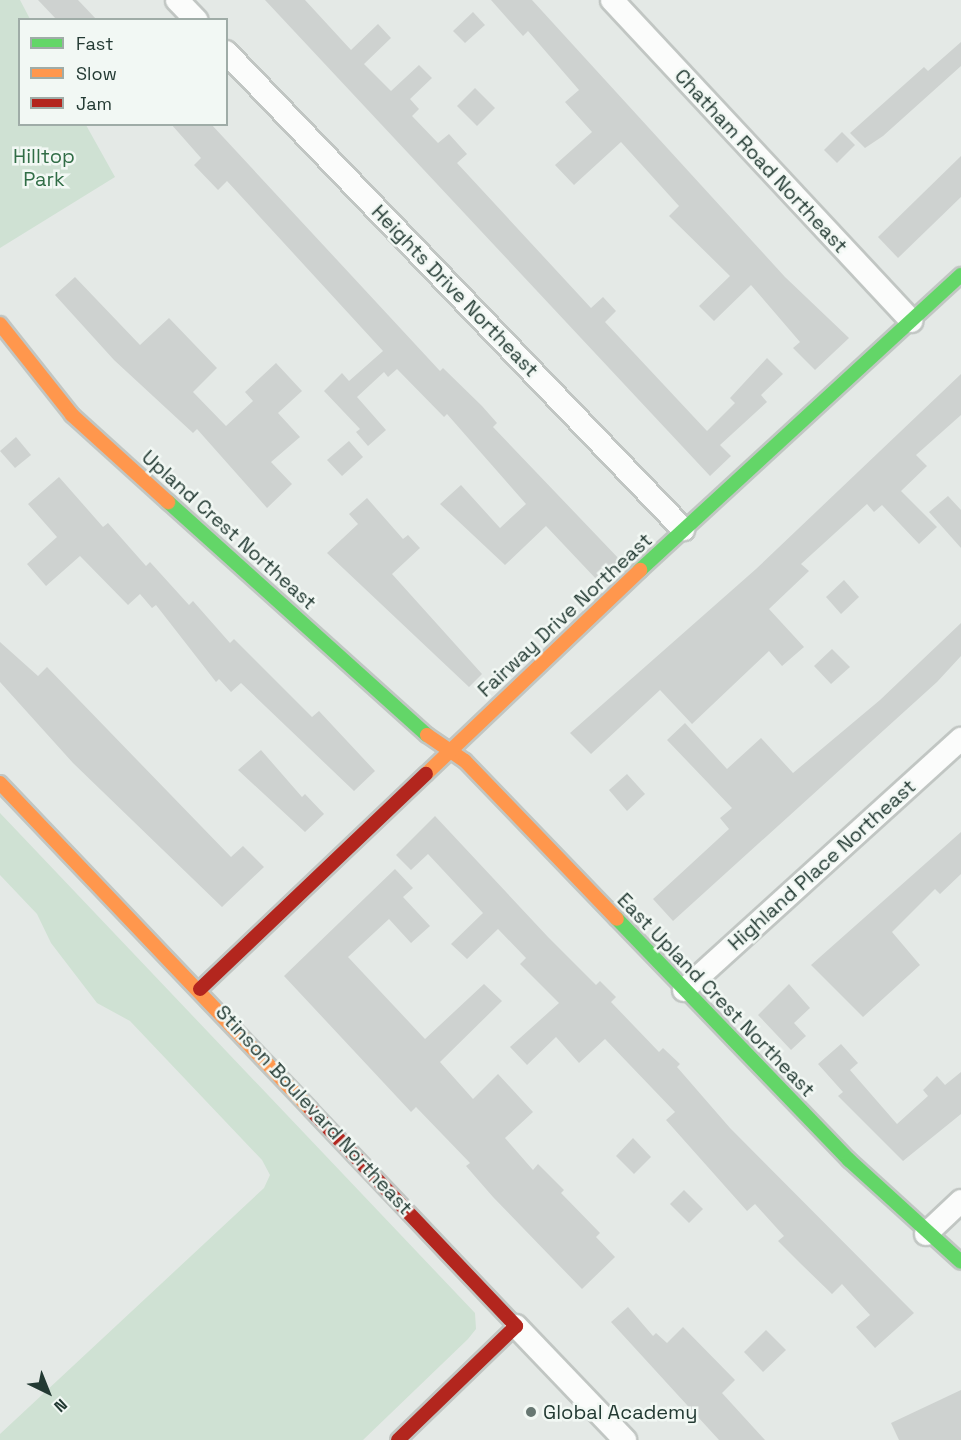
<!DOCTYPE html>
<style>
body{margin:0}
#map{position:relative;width:961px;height:1440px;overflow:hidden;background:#e4e9e6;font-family:"Space Grotesk",sans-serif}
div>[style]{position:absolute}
.green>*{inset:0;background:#cfe1d3}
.building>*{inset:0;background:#ced2d0}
.roads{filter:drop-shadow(2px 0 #c1c6c3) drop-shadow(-2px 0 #c1c6c3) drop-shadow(0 2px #c1c6c3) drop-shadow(0 -2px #c1c6c3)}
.street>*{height:22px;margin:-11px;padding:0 11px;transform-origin:11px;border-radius:11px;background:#fbfcfb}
.fast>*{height:14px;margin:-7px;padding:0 7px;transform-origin:7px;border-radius:7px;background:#63d668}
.slow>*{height:14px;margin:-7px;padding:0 7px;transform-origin:7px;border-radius:7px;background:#ff974d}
.jam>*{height:14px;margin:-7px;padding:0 7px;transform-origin:7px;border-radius:7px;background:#b3261e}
.dots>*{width:16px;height:16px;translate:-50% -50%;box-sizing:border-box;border:3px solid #f2f8f4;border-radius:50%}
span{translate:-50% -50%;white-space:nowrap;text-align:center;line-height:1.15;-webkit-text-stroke:5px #f2f8f4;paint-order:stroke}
.park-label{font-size:20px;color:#316d46}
.street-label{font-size:20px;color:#233a33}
.poi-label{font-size:20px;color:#233a33}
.left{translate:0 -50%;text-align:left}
.legend{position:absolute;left:18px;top:18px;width:210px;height:108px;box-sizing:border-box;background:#f2f8f4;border:2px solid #9faca7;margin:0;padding:8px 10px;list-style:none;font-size:18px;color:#233a33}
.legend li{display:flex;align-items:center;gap:12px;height:30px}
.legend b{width:30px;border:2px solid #9faca7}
.north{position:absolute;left:18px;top:1362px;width:60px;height:60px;-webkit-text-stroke:4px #f2f8f4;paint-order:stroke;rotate:137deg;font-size:16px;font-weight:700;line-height:24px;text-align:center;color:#233a33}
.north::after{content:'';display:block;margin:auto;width:21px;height:27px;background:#233a33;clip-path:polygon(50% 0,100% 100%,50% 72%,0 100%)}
</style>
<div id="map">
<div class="green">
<div style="clip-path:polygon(0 0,20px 0,30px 19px,20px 20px,20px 124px,86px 125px,115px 177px,0 248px)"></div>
<div style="clip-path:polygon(0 813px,475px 1313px,476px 1329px,468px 1339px,363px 1440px,0 1440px,0 1434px,264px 1188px,270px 1175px,262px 1160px,130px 1021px,97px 1003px,51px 943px,37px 914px,0 875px)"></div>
</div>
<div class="building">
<div style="clip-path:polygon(38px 0,78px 0,97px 20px,57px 20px)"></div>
<div style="clip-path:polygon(265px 0,305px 0,351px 50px,378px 24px,391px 38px,364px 64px,391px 91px,419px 65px,432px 78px,410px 99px,419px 109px,412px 116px,438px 143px,449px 134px,467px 154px,457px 163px,591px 308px,603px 297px,616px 311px,605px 322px,707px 431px,735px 403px,730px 398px,767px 358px,783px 374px,761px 395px,767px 402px,720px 445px,731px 456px,710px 476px)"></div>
<div style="clip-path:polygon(491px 0,532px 0,785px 277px,849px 338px,815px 370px,793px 348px,800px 342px,751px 285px,714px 321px,699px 306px,730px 276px,669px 216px,679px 206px,621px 142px,574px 185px,555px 165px,592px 132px,565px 102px,579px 90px,528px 31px,523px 36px)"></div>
<div style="clip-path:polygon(473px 12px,485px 25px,465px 43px,453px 31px)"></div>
<div style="clip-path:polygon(961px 42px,961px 66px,883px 136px,865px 148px,850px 133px,924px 67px,928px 71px)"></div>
<div style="clip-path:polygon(475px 88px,495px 108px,477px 126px,457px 106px)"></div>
<div style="clip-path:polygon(171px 124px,211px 124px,440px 371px,443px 368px,482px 406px,497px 423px,493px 427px,621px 561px,598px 581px,546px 526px,505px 565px,440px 504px,461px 485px,500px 528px,526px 504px,447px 414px,444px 417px,397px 369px,388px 377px,384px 372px,357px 397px,386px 430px,368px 446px,356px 432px,360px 429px,324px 391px,342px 373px,349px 381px,383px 351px,227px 181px,218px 190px,194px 165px,201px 158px)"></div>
<div style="clip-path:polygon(842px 132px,855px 145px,837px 163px,824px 150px)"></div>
<div style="clip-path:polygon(961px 156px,961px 197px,898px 258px,878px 237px)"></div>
<div style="clip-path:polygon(75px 277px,140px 345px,169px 318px,217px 368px,193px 392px,226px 426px,253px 401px,245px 392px,276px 363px,302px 391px,278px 413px,300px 437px,271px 462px,292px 484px,267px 508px,197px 429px,193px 433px,114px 360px,55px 295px)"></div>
<div style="clip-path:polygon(961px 374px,961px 415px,916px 455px,927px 466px,901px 491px,937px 527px,919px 544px,882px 505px,874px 512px,867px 504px,801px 564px,809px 571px,769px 609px,804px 647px,782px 666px,769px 651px,692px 724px,660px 690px,591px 754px,570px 733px,756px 569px)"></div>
<div style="clip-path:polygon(16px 437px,31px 455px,15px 468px,0 451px)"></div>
<div style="clip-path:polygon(349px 441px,363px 457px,342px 476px,327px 460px)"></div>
<div style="clip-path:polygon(59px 477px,103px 527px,108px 523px,146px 566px,150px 562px,189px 605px,193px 601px,230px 643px,234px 639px,312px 717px,319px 711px,375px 771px,354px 791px,241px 683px,231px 692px,219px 679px,216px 682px,156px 605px,152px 608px,140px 594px,128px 605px,80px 556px,46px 586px,27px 564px,57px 537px,28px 504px)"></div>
<div style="clip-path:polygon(948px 496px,961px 510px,961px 548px,929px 512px)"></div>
<div style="clip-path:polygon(367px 498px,403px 539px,408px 535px,420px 548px,392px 574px,482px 674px,469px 687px,327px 553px,358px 524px,349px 514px)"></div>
<div style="clip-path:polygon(844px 580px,859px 597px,841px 614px,826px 597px)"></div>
<div style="clip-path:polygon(961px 623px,961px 656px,937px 682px,673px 921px,653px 899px,729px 829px,720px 818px,732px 808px,667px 740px,685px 723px,727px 769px,761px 738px,793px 773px,880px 700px)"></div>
<div style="clip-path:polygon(0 642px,38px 676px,47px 667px,231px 857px,243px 846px,264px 867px,222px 907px,73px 763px,0 682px)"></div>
<div style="clip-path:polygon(832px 649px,850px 667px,831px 684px,814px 666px)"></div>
<div style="clip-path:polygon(261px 750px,302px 797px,305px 794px,324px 814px,305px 832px,238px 770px)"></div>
<div style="clip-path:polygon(627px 774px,645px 794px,627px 811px,609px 790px)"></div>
<div style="clip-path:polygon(435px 816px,548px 937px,596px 985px,600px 981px,616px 997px,611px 1002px,659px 1052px,663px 1048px,680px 1064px,677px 1067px,730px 1128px,914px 1313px,875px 1348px,856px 1327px,870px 1315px,842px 1284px,832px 1294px,801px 1264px,778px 1241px,784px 1236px,755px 1204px,747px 1211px,666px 1120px,675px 1112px,605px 1039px,579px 1063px,556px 1037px,527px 1065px,510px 1047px,559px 1003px,520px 964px,526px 958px,498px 929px,467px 959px,451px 944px,483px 913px,428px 854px,411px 870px,396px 855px)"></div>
<div style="clip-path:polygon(961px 832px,961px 874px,940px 894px,935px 889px,892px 932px,920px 965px,863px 1017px,811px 965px)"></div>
<div style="clip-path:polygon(395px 869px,413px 888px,403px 897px,430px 926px,411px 943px,389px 919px,348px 957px,425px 1039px,484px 984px,502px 1001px,440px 1062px,473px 1099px,498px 1074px,533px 1112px,505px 1138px,533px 1170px,538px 1164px,564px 1190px,561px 1193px,600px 1233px,596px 1237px,615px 1257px,582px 1289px,493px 1197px,466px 1166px,470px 1163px,416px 1107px,411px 1112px,284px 976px)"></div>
<div style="clip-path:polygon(789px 984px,810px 1008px,794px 1023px,806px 1036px,791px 1050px,758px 1015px)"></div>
<div style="clip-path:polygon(841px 1044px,858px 1063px,850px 1070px,897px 1124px,928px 1096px,923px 1090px,937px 1076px,945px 1085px,961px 1072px,961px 1114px,903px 1161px,838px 1096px,843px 1092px,818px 1064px)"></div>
<div style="clip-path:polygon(633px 1138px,651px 1157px,634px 1174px,616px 1156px)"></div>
<div style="clip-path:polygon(684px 1190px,703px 1209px,689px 1223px,670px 1204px)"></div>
<div style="clip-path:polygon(628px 1307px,653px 1336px,656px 1333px,667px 1343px,683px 1327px,735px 1380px,722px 1393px,765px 1440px,719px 1440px,611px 1322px)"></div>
<div style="clip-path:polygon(766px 1330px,786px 1350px,763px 1372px,744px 1352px)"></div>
<div style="clip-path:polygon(961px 1390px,961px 1440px,899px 1440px,891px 1423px)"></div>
</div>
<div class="roads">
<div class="street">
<div style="left:177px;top:0;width:28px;rotate:46deg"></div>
<div style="left:612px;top:0;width:439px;rotate:47deg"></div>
<div style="left:226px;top:52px;width:661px;rotate:46.23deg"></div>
<div style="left:684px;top:990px;width:374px;rotate:-42.2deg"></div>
<div style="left:926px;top:1234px;width:48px;rotate:-43.3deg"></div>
<div style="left:516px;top:1326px;width:158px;rotate:46.3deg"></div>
</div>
<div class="fast">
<div style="left:168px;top:502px;width:348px;rotate:42deg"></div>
<div style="left:640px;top:570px;width:436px;rotate:-42.6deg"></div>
<div style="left:617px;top:919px;width:335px;rotate:46.1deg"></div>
<div style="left:849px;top:1160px;width:151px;rotate:42.3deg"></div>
</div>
<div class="slow">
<div style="left:0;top:324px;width:116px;rotate:51.6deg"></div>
<div style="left:72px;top:415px;width:130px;rotate:42.2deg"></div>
<div style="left:427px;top:735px;width:46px;rotate:34.4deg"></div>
<div style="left:465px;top:761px;width:219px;rotate:46.1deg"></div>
<div style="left:426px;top:774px;width:296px;rotate:-43.6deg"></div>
<div style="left:0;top:783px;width:451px;rotate:46.4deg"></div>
</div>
<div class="jam">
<div style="left:200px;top:989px;width:312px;rotate:-43.6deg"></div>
<div style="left:311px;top:1110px;width:298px;rotate:46.5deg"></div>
<div style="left:516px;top:1326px;width:164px;rotate:136deg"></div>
</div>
</div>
<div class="dots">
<div style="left:531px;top:1412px;background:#677772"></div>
</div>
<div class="park-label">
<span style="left:44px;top:168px">Hilltop<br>Park</span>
</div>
<div class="street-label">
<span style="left:761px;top:161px;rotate:47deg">Chatham Road Northeast</span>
<span style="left:455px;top:291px;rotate:46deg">Heights Drive Northeast</span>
<span style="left:229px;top:530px;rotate:42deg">Upland Crest Northeast</span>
<span style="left:565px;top:615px;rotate:-43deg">Fairway Drive Northeast</span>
<span style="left:822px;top:865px;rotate:-42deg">Highland Place Northeast</span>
<span style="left:716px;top:995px;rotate:46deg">East Upland Crest Northeast</span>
<span style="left:314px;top:1110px;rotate:47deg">Stinson Boulevard Northeast</span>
</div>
<div class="poi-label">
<span class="left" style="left:543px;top:1412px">Global Academy</span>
</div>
<ul class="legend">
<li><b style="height:8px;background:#63d668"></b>Fast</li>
<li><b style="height:8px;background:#ff974d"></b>Slow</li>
<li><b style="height:8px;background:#b3261e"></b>Jam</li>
</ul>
<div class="north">N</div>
</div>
